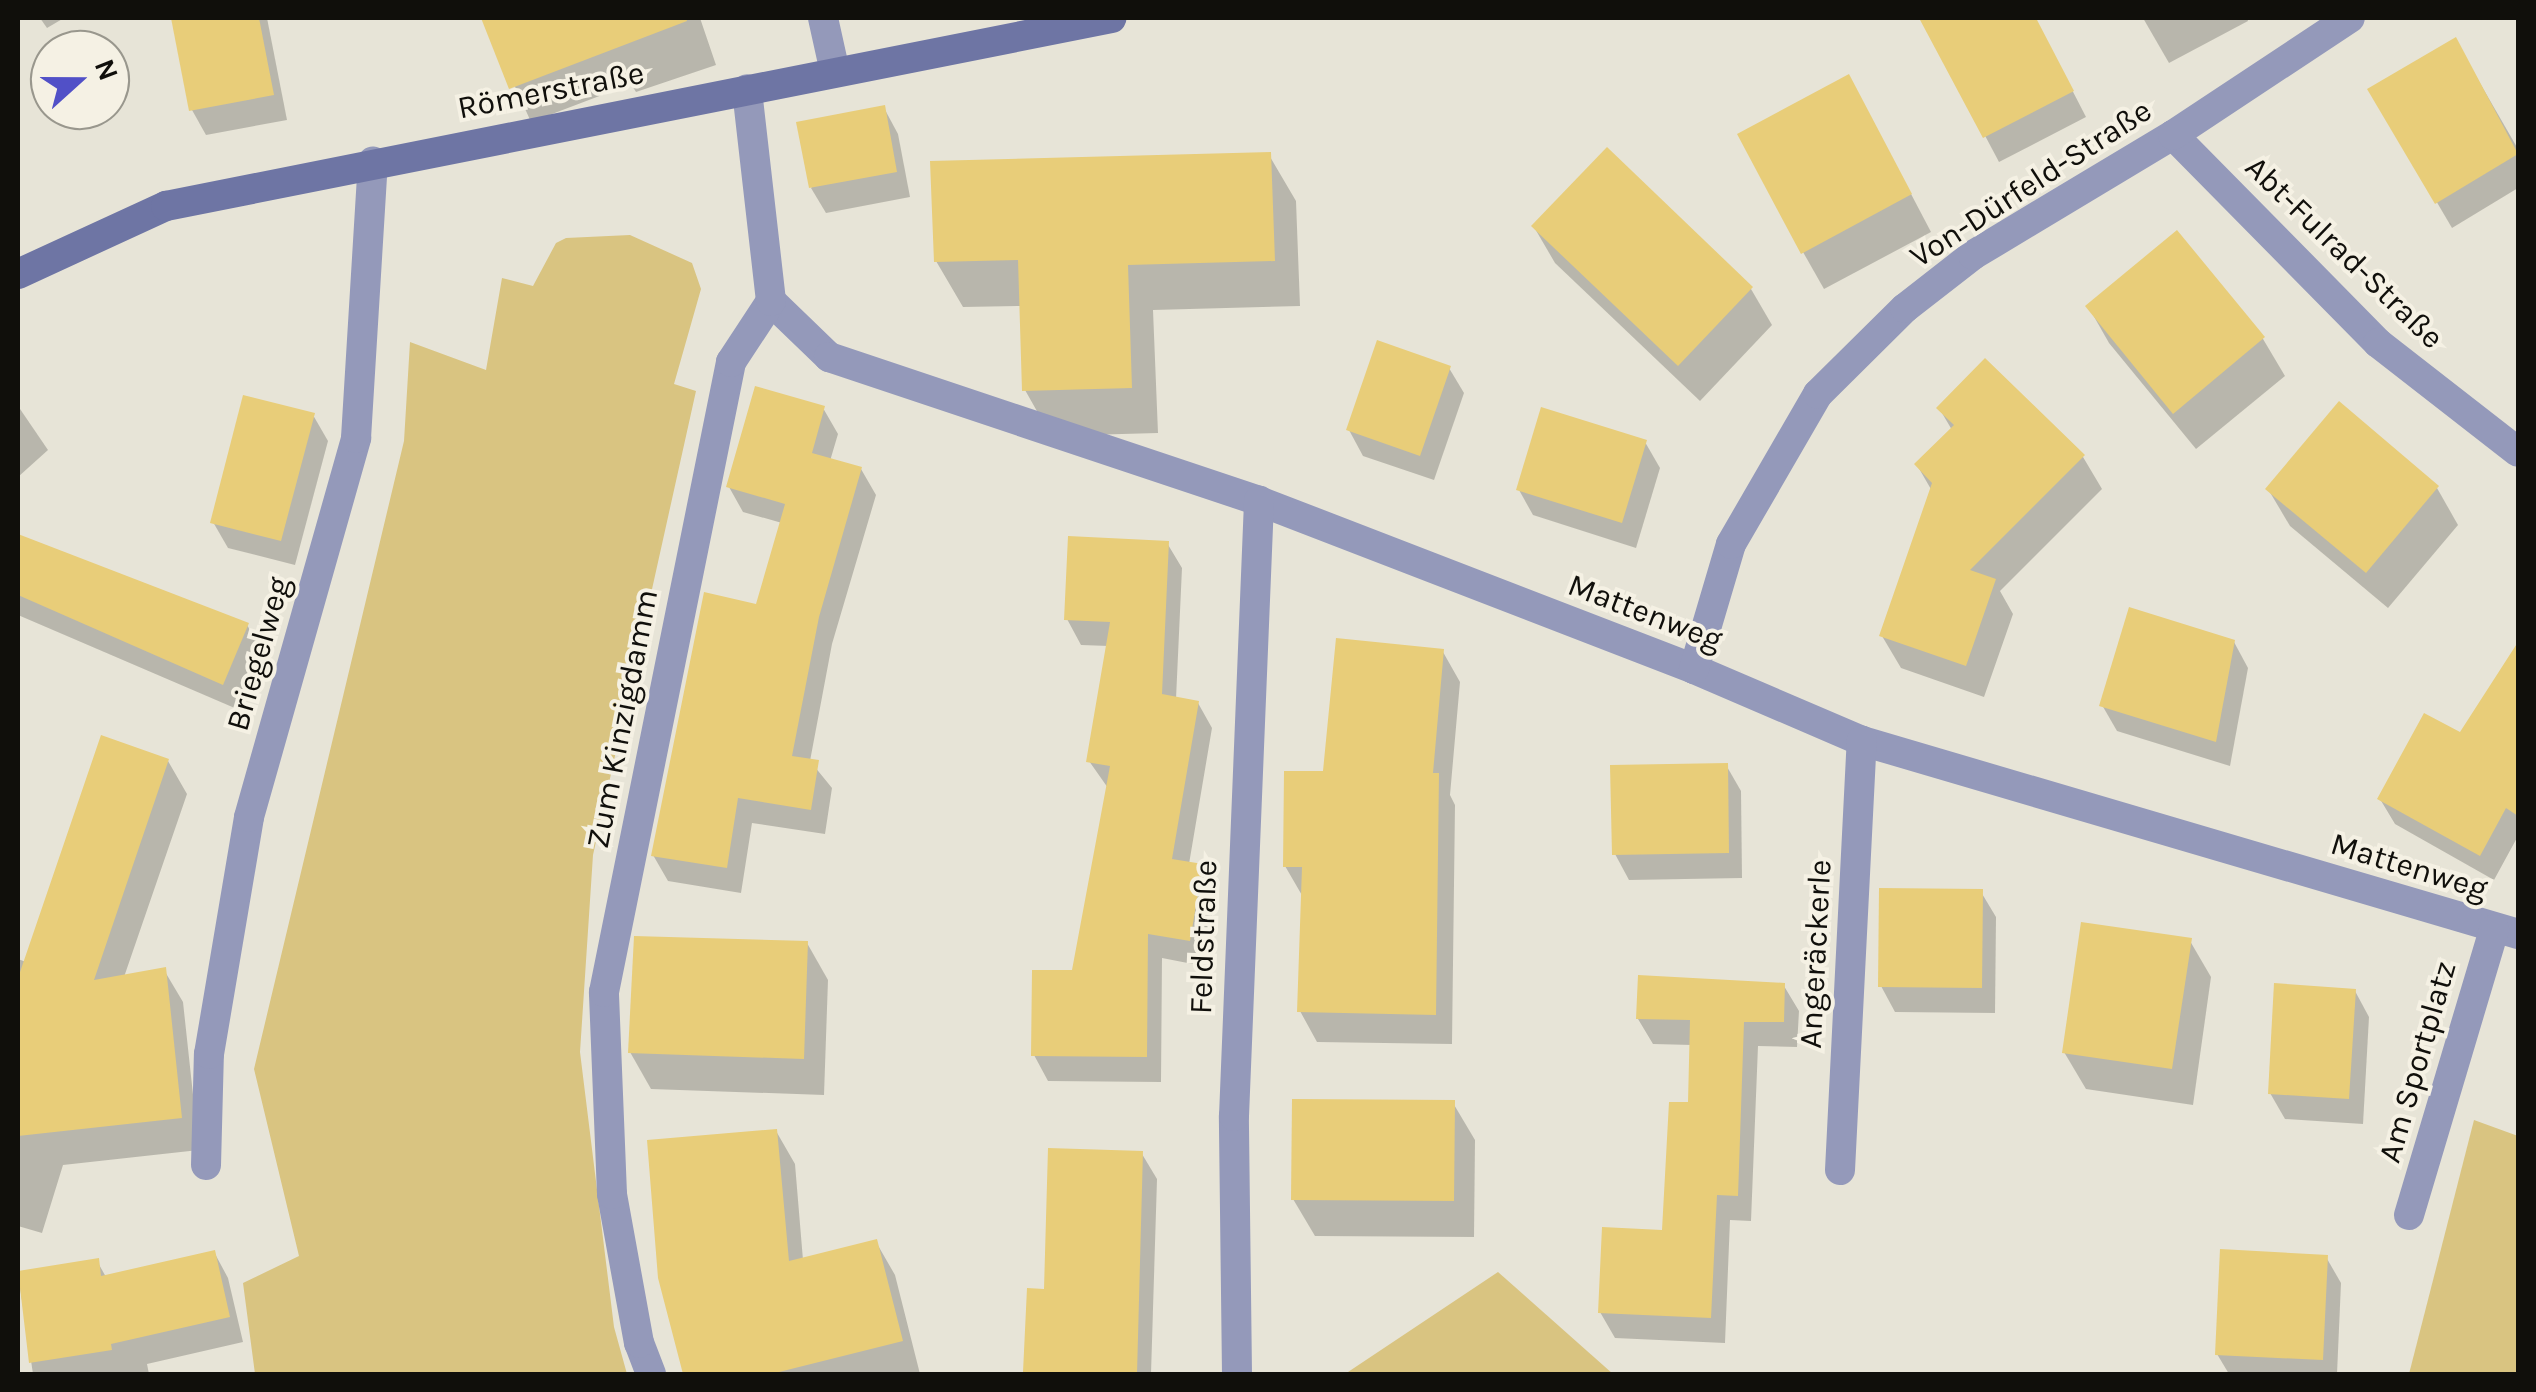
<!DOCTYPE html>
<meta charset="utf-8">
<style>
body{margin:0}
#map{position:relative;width:2536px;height:1392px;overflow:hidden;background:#e7e4d7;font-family:Karla,sans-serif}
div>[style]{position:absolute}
.green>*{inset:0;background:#d9c481}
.shadow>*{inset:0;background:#0003}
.building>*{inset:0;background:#e8cd79}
.street>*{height:30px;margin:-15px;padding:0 15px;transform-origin:15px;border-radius:15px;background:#9499ba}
.secondary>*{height:30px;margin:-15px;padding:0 15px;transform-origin:15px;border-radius:15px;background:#6e75a4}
span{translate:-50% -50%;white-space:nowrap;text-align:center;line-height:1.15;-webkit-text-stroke:8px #f5f1e4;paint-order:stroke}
.street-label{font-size:32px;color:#100f0b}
.frame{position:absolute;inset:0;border:20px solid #100f0b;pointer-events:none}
.north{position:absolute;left:30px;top:30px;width:100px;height:100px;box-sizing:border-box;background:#f5f1e4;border:2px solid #99978d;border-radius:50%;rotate:69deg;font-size:28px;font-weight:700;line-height:40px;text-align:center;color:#100f0b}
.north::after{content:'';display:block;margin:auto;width:35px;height:45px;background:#5150c7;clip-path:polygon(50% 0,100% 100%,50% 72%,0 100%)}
</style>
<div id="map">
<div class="green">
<div style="clip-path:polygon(630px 235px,692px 263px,701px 289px,674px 384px,696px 391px,593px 855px,580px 1052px,614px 1327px,627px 1374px,255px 1374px,243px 1283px,299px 1256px,254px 1069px,404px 441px,410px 342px,486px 370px,502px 278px,533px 286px,556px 243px,566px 238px)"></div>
<div style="clip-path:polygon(2474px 1120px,2518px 1136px,2518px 1374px,2409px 1374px)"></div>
<div style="clip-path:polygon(1498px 1272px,1613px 1374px,1345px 1374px)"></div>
</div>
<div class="shadow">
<div style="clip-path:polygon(40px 18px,64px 18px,47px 28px)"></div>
<div style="clip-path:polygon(174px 18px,267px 18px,287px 120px,206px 135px,192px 110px)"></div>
<div style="clip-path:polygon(484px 18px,700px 18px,716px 65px,636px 92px,631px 84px,531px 122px)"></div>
<div style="clip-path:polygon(1954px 18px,2035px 18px,2086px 117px,1999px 162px,1929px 30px)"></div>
<div style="clip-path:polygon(2143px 18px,2247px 18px,2248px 21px,2169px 63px)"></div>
<div style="clip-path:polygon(2455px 40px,2518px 149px,2518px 188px,2452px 228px,2371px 90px)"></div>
<div style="clip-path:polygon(884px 108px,898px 134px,910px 197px,826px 213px,811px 188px)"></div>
<div style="clip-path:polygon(1869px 114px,1931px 232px,1824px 289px,1803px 252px)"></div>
<div style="clip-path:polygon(1269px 155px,1296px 201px,1300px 306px,1153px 310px,1158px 433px,1051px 436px,1025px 390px,1022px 306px,963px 307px,936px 261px)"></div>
<div style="clip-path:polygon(1534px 227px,1751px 289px,1772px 325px,1700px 401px,1555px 263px)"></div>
<div style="clip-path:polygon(2177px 233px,2263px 339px,2285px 376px,2196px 449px,2109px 343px,2088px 306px)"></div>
<div style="clip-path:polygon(1449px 368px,1464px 393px,1434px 480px,1363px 456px,1349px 430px)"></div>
<div style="clip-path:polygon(18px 406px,48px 450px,18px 477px)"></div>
<div style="clip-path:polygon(823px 408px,838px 434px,830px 461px,861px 469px,876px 495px,832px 644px,810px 761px,832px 788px,825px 834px,752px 823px,741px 893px,668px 881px,653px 855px,758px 607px,782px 523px,743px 512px,729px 487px)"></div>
<div style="clip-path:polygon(1939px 408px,2083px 457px,2102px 489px,2000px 591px,2013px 614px,1984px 697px,1901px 668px,1882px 636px,1932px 491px,1917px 465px,1952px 430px)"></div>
<div style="clip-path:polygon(313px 415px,328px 441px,295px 565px,228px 548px,213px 522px)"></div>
<div style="clip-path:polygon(1645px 442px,1660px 468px,1636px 548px,1533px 515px,1519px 490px)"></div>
<div style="clip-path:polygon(2437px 488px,2458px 525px,2388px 608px,2290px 526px,2268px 489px)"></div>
<div style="clip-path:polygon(18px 537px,247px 625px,262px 651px,237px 709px,18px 615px)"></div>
<div style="clip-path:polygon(1167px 543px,1182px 568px,1176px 699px,1198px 703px,1212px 728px,1189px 864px,1201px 866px,1216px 892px,1203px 966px,1162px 958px,1161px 1082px,1048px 1081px,1034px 1055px,1074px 973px,1108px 788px,1089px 761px,1109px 646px,1081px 645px,1067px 619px)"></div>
<div style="clip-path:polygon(2234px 642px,2248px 668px,2230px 766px,2117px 731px,2102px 705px)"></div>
<div style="clip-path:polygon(2518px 647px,2518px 836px,2494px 880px,2395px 824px,2380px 799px,2461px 736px)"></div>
<div style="clip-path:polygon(1443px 652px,1460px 682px,1450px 795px,1455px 805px,1452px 1044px,1317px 1042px,1300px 1011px,1303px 897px,1285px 866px,1326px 774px)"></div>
<div style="clip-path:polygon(168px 761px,187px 794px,124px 977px,164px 970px,183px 1002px,199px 1150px,63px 1165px,42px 1233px,18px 1226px,18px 959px,26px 962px)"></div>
<div style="clip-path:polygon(1726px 765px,1741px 791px,1742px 878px,1629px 880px,1615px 854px)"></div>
<div style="clip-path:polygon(1981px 892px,1996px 917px,1995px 1013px,1895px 1012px,1881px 986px)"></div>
<div style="clip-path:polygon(2190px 941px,2211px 977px,2193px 1105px,2086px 1089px,2064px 1052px)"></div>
<div style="clip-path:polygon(807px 943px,828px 980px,824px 1095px,651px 1089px,630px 1052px)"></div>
<div style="clip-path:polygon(1784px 986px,1799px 1011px,1797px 1047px,1758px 1046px,1751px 1221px,1730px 1220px,1725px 1343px,1615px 1338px,1600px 1312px,1664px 1232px,1691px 1105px,1692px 1045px,1653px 1044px,1638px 1019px)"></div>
<div style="clip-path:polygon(2355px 991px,2369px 1017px,2363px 1124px,2285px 1119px,2270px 1093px)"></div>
<div style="clip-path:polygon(1453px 1103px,1475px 1140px,1474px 1237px,1315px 1236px,1293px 1199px)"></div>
<div style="clip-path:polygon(776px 1131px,795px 1164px,803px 1260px,876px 1242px,895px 1275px,920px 1374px,685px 1374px,660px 1278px)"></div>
<div style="clip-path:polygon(1142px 1154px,1157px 1179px,1151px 1374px,1027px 1374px,1046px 1292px)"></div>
<div style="clip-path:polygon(214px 1252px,228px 1278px,243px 1342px,147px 1364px,149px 1374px,33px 1374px,18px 1274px,97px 1261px,106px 1277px)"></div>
<div style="clip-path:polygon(2326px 1257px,2341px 1283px,2337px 1374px,2229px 1374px,2217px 1354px)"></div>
</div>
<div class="building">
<div style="clip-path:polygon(171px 18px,259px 18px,274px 95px,189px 111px)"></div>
<div style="clip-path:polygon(481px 18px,686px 18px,687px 21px,509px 89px)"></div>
<div style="clip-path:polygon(1919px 18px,2036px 18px,2074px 91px,1983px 138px)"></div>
<div style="clip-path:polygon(2456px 37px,2518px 154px,2435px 204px,2367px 89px)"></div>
<div style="clip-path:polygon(1849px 74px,1912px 194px,1801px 254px,1737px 134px)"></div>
<div style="clip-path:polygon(885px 105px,897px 172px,809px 188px,796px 122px)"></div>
<div style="clip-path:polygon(1607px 147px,1753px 287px,1678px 366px,1531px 226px)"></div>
<div style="clip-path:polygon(1271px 152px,1275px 261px,1128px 265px,1132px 388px,1022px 391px,1018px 260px,934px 262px,930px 161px)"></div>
<div style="clip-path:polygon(2177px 230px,2265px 337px,2173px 414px,2085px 306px)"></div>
<div style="clip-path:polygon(1377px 340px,1451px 366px,1420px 456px,1346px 430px)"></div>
<div style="clip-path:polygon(1985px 358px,2085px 455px,1970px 570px,1996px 579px,1966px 666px,1879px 636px,1932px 483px,1914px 464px,1954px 425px,1936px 408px)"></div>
<div style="clip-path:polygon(755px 386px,825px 406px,812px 453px,862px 467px,819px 617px,792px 756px,819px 760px,811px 810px,738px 798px,727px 868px,651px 856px,704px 592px,756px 604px,785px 504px,726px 487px)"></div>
<div style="clip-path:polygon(243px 395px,315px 413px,281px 541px,210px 523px)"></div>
<div style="clip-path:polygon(2339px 401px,2439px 486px,2366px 573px,2265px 489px)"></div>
<div style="clip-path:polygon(1541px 407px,1647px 440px,1622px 523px,1516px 490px)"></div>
<div style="clip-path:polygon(18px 534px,249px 623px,223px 685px,18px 595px)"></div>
<div style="clip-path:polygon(1068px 536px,1169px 541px,1162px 694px,1199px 701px,1172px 859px,1203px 864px,1190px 941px,1148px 934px,1147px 1057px,1031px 1056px,1032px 970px,1072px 970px,1110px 766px,1086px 762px,1110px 622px,1064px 620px)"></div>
<div style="clip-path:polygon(2129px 607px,2235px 640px,2216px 742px,2099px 706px)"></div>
<div style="clip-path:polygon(1336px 638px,1444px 649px,1433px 773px,1439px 773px,1436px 1015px,1297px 1012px,1302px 867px,1283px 867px,1284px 771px,1323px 771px)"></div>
<div style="clip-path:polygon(2518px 642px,2518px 816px,2506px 808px,2480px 856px,2377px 799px,2424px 713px,2460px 732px)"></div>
<div style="clip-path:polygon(101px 735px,169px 759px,94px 980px,166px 967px,182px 1118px,18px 1136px,18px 978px)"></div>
<div style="clip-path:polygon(1728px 763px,1729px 853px,1612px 855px,1610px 765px)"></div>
<div style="clip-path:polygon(1879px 888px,1983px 889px,1982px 988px,1878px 987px)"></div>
<div style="clip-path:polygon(2081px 922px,2192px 938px,2172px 1069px,2062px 1053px)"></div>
<div style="clip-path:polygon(634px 936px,808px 941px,804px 1059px,628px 1053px)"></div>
<div style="clip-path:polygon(1638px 975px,1785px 983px,1784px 1022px,1744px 1022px,1738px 1196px,1717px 1195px,1711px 1318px,1598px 1313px,1602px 1227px,1662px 1230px,1669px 1102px,1688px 1102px,1690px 1020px,1636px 1019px)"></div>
<div style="clip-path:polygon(2274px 983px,2356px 989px,2349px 1099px,2268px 1094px)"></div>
<div style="clip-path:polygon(1292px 1099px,1455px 1100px,1454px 1201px,1291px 1200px)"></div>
<div style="clip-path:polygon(777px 1129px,789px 1261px,877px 1239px,903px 1341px,771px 1374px,683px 1374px,658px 1278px,647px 1140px)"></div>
<div style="clip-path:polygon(1048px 1148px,1143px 1151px,1137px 1374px,1023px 1372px,1027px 1288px,1044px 1289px)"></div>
<div style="clip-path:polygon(2220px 1249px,2328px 1255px,2323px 1360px,2215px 1355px)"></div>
<div style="clip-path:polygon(215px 1250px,230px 1317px,111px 1344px,112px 1350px,29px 1363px,18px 1271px,99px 1258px,101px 1276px)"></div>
</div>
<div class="street">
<div style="left:823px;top:18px;width:55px;rotate:77.5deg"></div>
<div style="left:2173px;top:135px;width:292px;rotate:45.4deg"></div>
<div style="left:2378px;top:343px;width:177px;rotate:37.9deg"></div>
<div style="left:771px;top:301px;width:81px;rotate:44deg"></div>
<div style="left:829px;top:357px;width:453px;rotate:18.5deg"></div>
<div style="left:1259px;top:501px;width:466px;rotate:21.1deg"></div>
<div style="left:1694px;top:669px;width:183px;rotate:23.2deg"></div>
<div style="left:1862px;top:741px;width:684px;rotate:16.39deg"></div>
<div style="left:1694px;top:669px;width:130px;rotate:-73.5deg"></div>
<div style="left:1731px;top:544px;width:173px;rotate:-59.9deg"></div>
<div style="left:1818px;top:394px;width:122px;rotate:-44.7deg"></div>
<div style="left:1905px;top:308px;width:86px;rotate:-37.9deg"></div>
<div style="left:1973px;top:255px;width:233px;rotate:-31deg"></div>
<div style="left:2173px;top:135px;width:212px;rotate:-33.5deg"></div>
<div style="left:206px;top:1165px;width:111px;rotate:-88.5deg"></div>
<div style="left:209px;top:1054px;width:240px;rotate:-80.4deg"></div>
<div style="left:249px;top:817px;width:394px;rotate:-74.2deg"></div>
<div style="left:356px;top:438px;width:277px;rotate:-86.5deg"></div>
<div style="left:1840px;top:1170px;width:430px;rotate:-87.1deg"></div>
<div style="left:2409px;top:1215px;width:298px;rotate:-73.4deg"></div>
<div style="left:651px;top:1374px;width:33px;rotate:-111deg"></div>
<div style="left:639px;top:1343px;width:151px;rotate:-100.3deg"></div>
<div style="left:612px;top:1194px;width:202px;rotate:-92.3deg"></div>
<div style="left:604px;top:992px;width:643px;rotate:-78.6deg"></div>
<div style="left:731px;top:362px;width:73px;rotate:-56.7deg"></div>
<div style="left:771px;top:301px;width:213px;rotate:-96.5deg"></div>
<div style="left:1237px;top:1374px;width:258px;rotate:-90.7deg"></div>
<div style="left:1234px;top:1116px;width:616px;rotate:-87.67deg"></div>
</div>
<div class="secondary">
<div style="left:18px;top:274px;width:163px;rotate:-24.7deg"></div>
<div style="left:166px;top:206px;width:964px;rotate:-11.24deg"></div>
</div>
<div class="street-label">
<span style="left:551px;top:91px;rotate:-11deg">Römerstraße</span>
<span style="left:2031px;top:184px;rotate:-33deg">Von-Dürfeld-Straße</span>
<span style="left:2344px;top:253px;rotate:44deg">Abt-Fulrad-Straße</span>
<span style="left:1645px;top:613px;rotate:21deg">Mattenweg</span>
<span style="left:259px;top:654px;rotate:-74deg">Briegelweg</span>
<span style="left:623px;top:719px;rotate:-79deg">Zum Kinzigdamm</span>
<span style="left:2409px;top:867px;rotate:17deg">Mattenweg</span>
<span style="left:1204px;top:937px;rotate:-88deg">Feldstraße</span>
<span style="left:1816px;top:954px;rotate:-87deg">Angeräckerle</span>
<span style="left:2418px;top:1062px;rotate:-74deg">Am Sportplatz</span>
</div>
<div class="frame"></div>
<div class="north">N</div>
</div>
